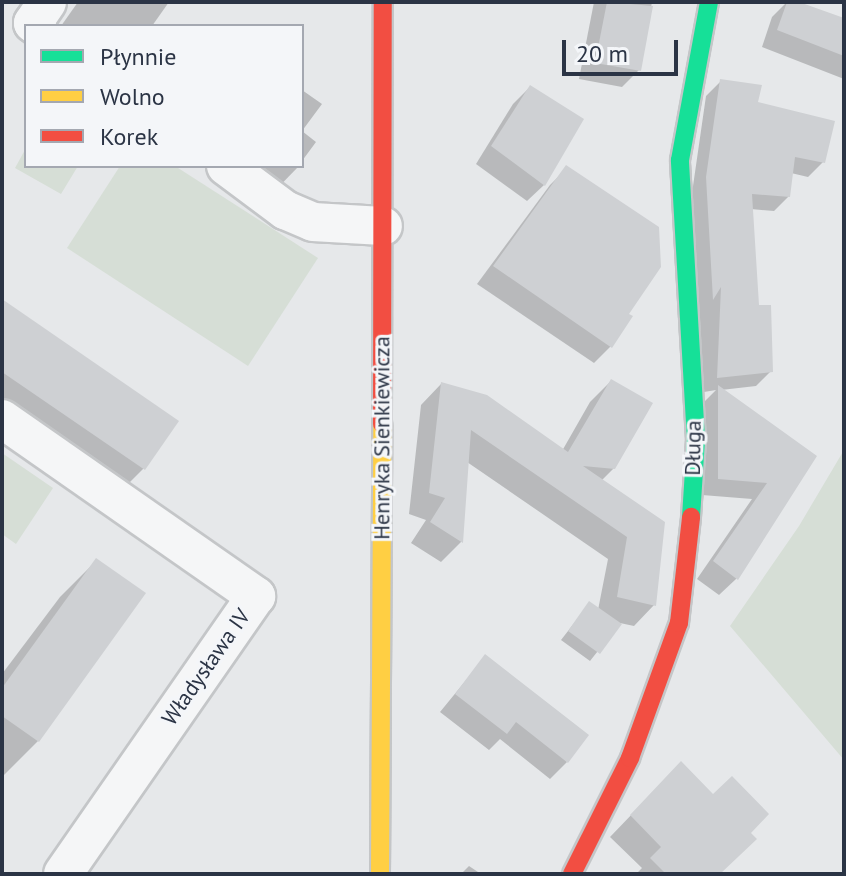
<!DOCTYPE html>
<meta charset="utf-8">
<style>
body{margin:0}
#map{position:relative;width:846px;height:876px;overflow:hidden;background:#e6e8ea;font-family:"PT Sans",sans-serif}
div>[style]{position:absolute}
.green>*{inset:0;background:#d6ded6}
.shadow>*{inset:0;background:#0003}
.building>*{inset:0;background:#ced0d3}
.roads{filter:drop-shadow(2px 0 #c4c6c8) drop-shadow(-2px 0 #c4c6c8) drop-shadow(0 2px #c4c6c8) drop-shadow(0 -2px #c4c6c8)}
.street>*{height:38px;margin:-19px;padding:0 19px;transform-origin:19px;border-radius:19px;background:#f5f6f7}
.fast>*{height:18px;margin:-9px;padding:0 9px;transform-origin:9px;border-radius:9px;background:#16e098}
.slow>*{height:18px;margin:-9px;padding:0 9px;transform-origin:9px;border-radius:9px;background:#ffcf43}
.jam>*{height:18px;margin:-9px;padding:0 9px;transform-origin:9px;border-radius:9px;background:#f24e42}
span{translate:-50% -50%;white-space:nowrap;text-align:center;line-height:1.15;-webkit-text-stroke:6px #f4f6f9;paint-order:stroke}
.street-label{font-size:22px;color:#2b3445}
.frame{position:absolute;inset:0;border:4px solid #2b3445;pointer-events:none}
.legend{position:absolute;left:24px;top:24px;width:280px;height:144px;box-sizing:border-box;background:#f4f6f9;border:2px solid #a4a8b1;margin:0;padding:10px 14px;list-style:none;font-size:24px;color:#2b3445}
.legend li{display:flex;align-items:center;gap:16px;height:40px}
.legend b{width:40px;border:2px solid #a4a8b1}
.scale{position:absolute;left:562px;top:40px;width:116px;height:36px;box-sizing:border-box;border:4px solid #2b3445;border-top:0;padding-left:10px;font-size:24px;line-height:28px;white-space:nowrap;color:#2b3445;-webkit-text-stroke:6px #f4f6f9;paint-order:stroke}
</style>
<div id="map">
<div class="green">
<div style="clip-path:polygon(26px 148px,26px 166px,78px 166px,61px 194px,15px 168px)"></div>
<div style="clip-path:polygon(120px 166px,175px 166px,318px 258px,248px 366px,67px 248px)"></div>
<div style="clip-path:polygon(844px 450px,844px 760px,730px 626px,799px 526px)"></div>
<div style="clip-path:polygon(2px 453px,53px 488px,16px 544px,2px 534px)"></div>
</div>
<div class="shadow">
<div style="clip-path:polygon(78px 2px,169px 2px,152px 26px,61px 26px)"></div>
<div style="clip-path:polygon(594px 2px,652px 2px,639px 70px,622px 87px,579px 79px)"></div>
<div style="clip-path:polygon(787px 2px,844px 20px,844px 79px,762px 47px,772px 17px)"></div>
<div style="clip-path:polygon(721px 81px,756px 103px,823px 162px,808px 177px,791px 173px,789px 196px,774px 211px,751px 209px,757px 308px,771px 371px,756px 386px,721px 390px,814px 456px,736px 579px,719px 595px,697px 579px,752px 499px,702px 495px,702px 404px,716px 390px,704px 392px,692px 193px,706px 96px)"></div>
<div style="clip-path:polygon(530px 87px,544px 185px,527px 201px,476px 164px,513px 104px)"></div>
<div style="clip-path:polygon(302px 90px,322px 104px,302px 131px,316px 142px,302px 161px)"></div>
<div style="clip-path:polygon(204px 166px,299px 166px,260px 206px)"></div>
<div style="clip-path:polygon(567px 168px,627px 314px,611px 346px,594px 363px,477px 284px,550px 185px)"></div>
<div style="clip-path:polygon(2px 301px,177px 421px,143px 469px,108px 504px,2px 431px)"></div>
<div style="clip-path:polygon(611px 381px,614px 468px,601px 481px,663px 522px,654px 605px,634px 626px,620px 623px,590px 661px,561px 640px,589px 604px,598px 610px,608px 559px,467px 462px,461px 542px,441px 562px,411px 543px,426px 520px,409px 514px,421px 405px,441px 384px,562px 451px,590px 402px)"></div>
<div style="clip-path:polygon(97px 560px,38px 741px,2px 777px,2px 674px,60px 597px)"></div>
<div style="clip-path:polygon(485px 657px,567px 762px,550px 779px,500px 739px,489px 750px,440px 712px)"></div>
<div style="clip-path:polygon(660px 785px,748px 833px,718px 874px,636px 874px,642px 868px,610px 837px)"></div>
<div style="clip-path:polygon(469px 866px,481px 874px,461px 874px)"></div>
</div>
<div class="building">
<div style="clip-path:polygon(607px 2px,653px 6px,641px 71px,595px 63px)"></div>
<div style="clip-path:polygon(787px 2px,799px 2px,844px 18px,844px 56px,777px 30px)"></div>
<div style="clip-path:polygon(720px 79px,762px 85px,758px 102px,835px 121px,825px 163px,795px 157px,790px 197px,752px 194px,759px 305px,771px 305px,773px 372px,717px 378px,721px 287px,713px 300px,706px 177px)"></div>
<div style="clip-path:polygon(530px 85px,584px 119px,545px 186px,491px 146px)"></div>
<div style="clip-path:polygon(566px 165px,659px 227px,661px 267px,629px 314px,633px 316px,612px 348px,493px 266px)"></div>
<div style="clip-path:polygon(2px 299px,179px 421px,145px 470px,2px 372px)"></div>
<div style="clip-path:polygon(611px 379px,653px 403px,615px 469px,583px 466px,665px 522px,656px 606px,617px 597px,627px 537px,471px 430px,463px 543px,430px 522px,445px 498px,429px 493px,441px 382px,487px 395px,568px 452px)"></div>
<div style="clip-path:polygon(718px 385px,817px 456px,738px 580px,713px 561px,767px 483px,718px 479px)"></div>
<div style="clip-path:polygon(96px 558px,146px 593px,39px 742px,2px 716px,2px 688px)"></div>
<div style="clip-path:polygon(589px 601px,622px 624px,600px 654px,568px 631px)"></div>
<div style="clip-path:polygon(485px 654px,589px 735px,568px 763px,516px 722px,507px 734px,455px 694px)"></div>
<div style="clip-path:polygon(681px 761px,713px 794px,732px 776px,769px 814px,751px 833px,757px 839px,720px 874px,666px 874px,650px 858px,661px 847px,630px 815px)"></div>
</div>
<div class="roads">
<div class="street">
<div style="left:37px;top:26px;width:5px;rotate:-143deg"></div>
<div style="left:33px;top:23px;width:25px;rotate:-56deg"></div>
<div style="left:226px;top:166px;width:74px;rotate:36.7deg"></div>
<div style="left:285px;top:210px;width:30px;rotate:23deg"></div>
<div style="left:313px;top:222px;width:70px;rotate:3.3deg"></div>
<div style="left:2px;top:419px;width:310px;rotate:34.9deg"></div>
<div style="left:256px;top:596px;width:338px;rotate:124.8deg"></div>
</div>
<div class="fast">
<div style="left:691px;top:517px;width:77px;rotate:-86.3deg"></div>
<div style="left:696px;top:440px;width:280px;rotate:-93.3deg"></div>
<div style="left:680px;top:160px;width:161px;rotate:-79.6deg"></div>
</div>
<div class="slow">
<div style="left:380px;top:874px;width:450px;rotate:-89.7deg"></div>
</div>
<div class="jam">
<div style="left:382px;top:424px;width:422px;rotate:-89.9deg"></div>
<div style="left:572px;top:874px;width:130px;rotate:-63.4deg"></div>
<div style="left:630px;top:758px;width:144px;rotate:-70.1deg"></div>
<div style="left:679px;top:623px;width:107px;rotate:-83.5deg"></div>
</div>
</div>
<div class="street-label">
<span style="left:382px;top:438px;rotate:-90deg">Henryka Sienkiewicza</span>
<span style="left:693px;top:448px;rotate:-89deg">Długa</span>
<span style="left:206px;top:667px;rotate:-55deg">Władysława IV</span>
</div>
<div class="frame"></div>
<ul class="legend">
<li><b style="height:10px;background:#16e098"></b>Płynnie</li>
<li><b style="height:10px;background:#ffcf43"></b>Wolno</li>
<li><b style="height:10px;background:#f24e42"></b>Korek</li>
</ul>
<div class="scale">20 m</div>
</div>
